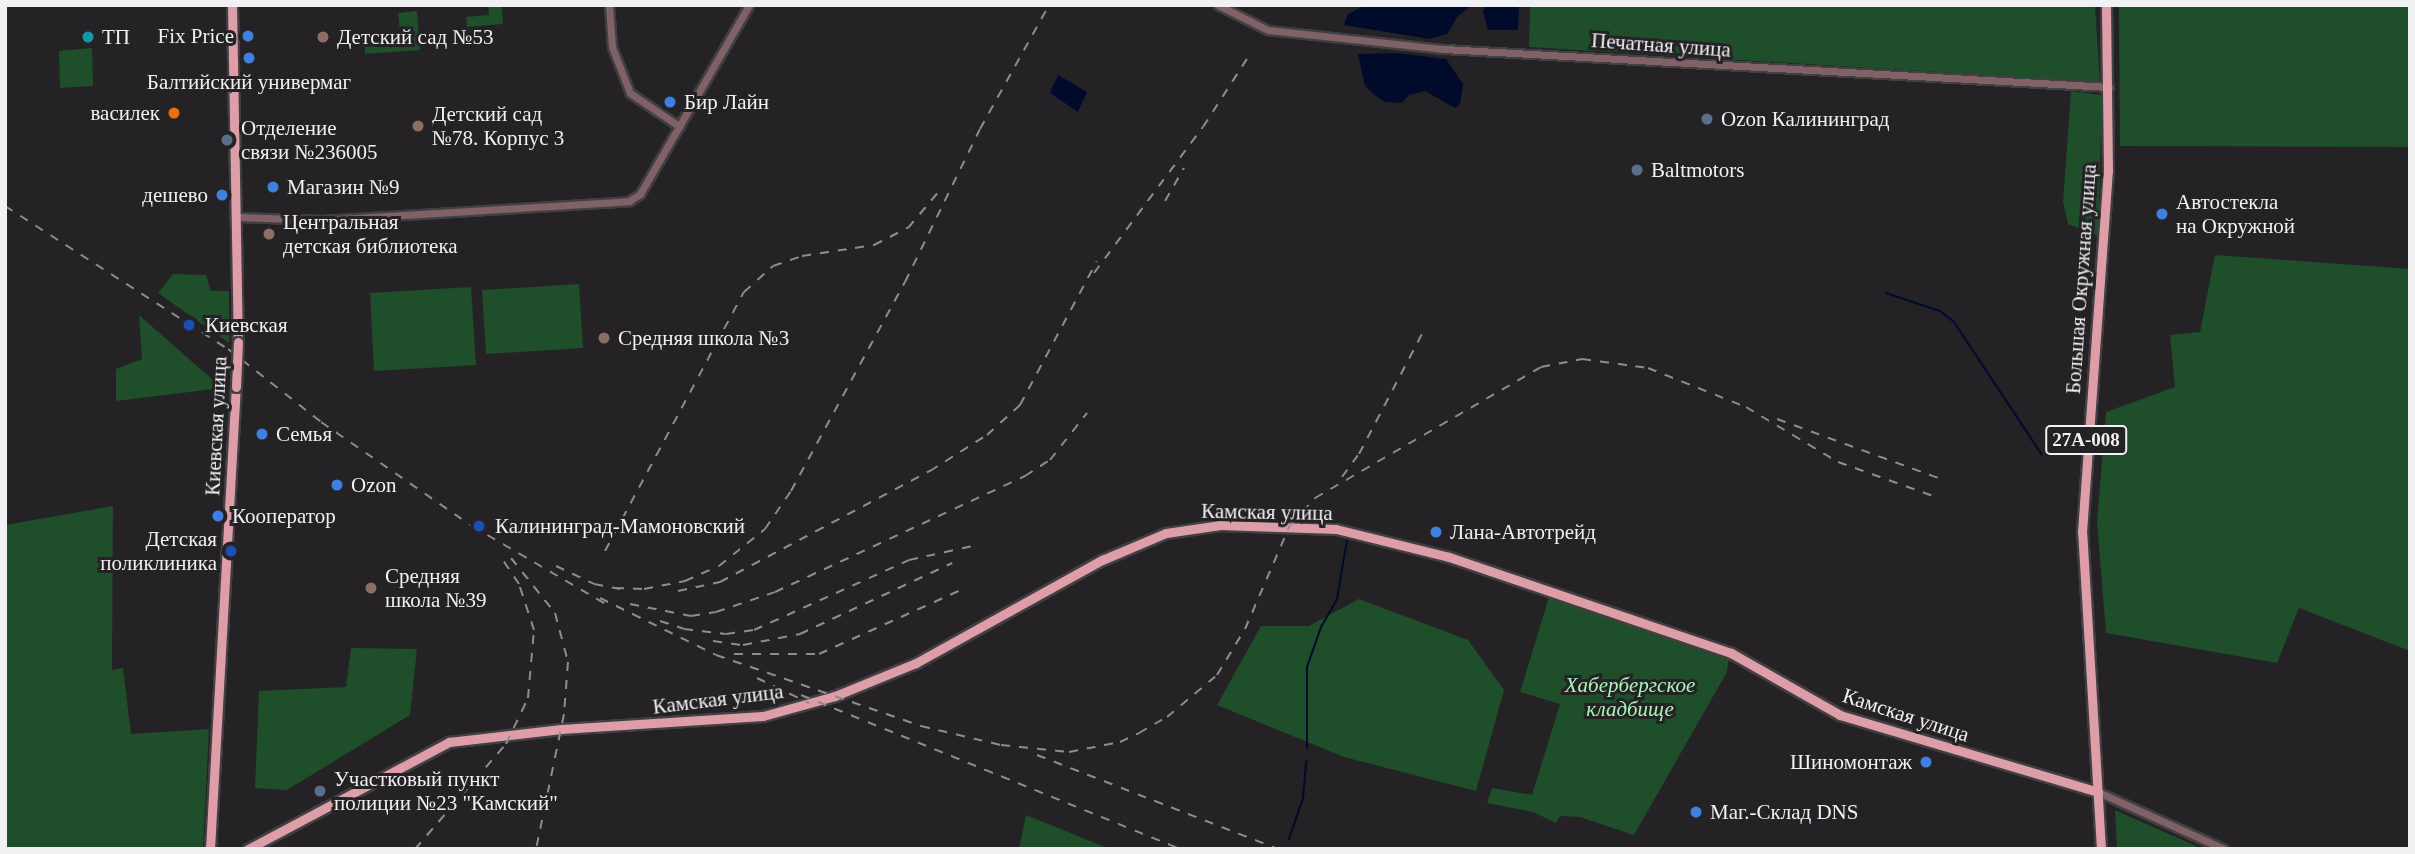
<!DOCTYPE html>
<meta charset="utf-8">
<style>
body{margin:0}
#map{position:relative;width:2415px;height:854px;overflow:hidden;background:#242225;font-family:Georgia,serif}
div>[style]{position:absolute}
.green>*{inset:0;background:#1e4e2a}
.water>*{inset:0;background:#000b2c}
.stream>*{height:2px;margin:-1px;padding:0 1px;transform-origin:1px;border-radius:1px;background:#000b2c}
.roads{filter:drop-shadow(2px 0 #413f42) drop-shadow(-2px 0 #413f42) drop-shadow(0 2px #413f42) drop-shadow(0 -2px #413f42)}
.minor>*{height:7px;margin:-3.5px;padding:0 3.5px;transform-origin:3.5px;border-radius:3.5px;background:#806165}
.major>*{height:9px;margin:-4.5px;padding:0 4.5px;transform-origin:4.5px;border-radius:4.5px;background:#de9ea8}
.rail>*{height:2px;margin-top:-1px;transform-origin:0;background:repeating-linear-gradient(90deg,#8d8c8e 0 9px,transparent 0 18px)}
.bridges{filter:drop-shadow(2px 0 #413f42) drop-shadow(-2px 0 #413f42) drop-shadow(0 2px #413f42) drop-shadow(0 -2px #413f42)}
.major-bridge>*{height:9px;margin:-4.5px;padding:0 4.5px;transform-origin:4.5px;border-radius:4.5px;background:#de9ea8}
.dots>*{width:19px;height:19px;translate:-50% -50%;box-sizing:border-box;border:4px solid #242225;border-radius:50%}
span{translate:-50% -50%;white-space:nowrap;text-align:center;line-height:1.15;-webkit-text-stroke:6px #242225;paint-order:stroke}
.shield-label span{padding:2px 5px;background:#242225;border:2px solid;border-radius:5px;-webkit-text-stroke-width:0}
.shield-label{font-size:19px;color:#f1f0f2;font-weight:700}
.poi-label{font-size:21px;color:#f1f0f2}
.right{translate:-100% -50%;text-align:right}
.left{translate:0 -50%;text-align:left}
.street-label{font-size:21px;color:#f1f0f2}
.park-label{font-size:21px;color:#a7f8b5;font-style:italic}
.frame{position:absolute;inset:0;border:7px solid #f1f0f2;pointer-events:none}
</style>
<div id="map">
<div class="green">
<div style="clip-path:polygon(488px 5px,502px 5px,503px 24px,467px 27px,466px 17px,489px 15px)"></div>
<div style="clip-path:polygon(1530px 5px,2095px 5px,2100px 82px,1529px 47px)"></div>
<div style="clip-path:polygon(2119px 5px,2410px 5px,2410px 147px,2120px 146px)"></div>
<div style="clip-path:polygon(417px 11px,420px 50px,365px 54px,365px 43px,401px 41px,398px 13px)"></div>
<div style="clip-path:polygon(92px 48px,93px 86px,60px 88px,59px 51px)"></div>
<div style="clip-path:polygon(2071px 91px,2102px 95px,2098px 236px,2068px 224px,2063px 202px)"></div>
<div style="clip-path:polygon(2215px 255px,2410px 269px,2410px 651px,2299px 608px,2277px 663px,2106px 633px,2097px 522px,2106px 412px,2175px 387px,2170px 335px,2200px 332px)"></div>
<div style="clip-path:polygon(173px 274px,206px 275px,211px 291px,229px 291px,229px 343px,158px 293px)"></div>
<div style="clip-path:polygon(579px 284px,583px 348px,486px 354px,482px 290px)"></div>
<div style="clip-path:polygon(471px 287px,476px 365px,374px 371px,370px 293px)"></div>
<div style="clip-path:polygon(139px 315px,222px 388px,116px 401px,116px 369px,142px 359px)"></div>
<div style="clip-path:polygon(113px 506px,112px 670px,123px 668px,131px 734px,209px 729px,203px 847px,5px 849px,5px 525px)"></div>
<div style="clip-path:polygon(1550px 594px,1729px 656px,1727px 672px,1634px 835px,1580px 817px,1560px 816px,1556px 823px,1533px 812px,1487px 803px,1492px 788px,1532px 795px,1560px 704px,1520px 692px)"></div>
<div style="clip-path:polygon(1359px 599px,1468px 640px,1504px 690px,1476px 791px,1344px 757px,1217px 705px,1261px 626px,1309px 626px)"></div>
<div style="clip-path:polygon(351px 648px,417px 649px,410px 715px,287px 790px,255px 788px,259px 691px,346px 687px)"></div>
<div style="clip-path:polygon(2115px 810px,2117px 811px,2203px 849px,2117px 849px)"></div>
<div style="clip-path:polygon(1026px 815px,1110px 849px,1019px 849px)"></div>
</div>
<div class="water">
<div style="clip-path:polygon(1365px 5px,1473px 5px,1458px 16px,1447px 34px,1429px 39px,1344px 25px,1348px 14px)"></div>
<div style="clip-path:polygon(1486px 5px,1519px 5px,1518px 30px,1488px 30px,1483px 12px)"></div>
<div style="clip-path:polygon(1397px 53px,1446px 59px,1463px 84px,1460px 104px,1455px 108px,1425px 91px,1409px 95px,1402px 103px,1385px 102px,1373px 94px,1365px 86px,1358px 54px)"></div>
<div style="clip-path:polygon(1058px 75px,1087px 92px,1078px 112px,1050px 93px)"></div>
</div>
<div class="stream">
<div style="left:1886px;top:293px;width:57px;rotate:18.4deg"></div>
<div style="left:1940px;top:311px;width:18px;rotate:38deg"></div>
<div style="left:1954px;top:322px;width:159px;rotate:56.5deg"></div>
<div style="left:1307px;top:748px;width:81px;rotate:-90deg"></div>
<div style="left:1307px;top:667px;width:42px;rotate:-70.7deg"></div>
<div style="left:1321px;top:627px;width:32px;rotate:-60deg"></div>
<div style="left:1337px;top:599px;width:60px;rotate:-80.4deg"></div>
<div style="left:1289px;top:839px;width:43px;rotate:-71.1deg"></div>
<div style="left:1303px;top:798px;width:37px;rotate:-85deg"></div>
</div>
<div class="roads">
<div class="minor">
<div style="left:609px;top:5px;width:42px;rotate:85.9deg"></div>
<div style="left:612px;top:47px;width:49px;rotate:68.6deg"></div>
<div style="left:630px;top:93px;width:60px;rotate:34.2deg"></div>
<div style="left:1218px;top:5px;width:56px;rotate:26.6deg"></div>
<div style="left:1268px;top:30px;width:177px;rotate:6.2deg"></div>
<div style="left:1444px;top:49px;width:666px;rotate:3.27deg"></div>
<div style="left:238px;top:217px;width:84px;rotate:2deg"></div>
<div style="left:322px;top:220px;width:308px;rotate:-3.5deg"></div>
<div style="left:629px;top:201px;width:13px;rotate:-32deg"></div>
<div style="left:640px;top:194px;width:218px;rotate:-60deg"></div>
<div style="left:2098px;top:792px;width:138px;rotate:24.3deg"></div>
</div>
<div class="major">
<div style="left:232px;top:5px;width:337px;rotate:89deg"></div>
<div style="left:210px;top:849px;width:463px;rotate:-86.8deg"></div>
<div style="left:248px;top:849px;width:228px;rotate:-28deg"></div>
<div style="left:449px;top:742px;width:113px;rotate:-6.6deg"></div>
<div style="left:561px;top:729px;width:202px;rotate:-3.7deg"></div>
<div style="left:763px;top:716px;width:75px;rotate:-15.5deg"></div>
<div style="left:835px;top:696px;width:87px;rotate:-22.2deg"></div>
<div style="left:916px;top:663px;width:213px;rotate:-29deg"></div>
<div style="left:1102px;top:560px;width:69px;rotate:-22.9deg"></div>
<div style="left:1166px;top:533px;width:55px;rotate:-8.4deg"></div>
<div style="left:1220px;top:525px;width:116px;rotate:2deg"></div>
<div style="left:1336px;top:529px;width:116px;rotate:13.9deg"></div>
<div style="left:1449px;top:557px;width:298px;rotate:18.8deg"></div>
<div style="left:1731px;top:653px;width:125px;rotate:29.6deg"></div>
<div style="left:1840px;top:715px;width:269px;rotate:16.6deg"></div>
<div style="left:2101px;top:849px;width:318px;rotate:-93.4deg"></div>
<div style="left:2082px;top:532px;width:362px;rotate:-85.9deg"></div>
<div style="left:2108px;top:171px;width:166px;rotate:-90.7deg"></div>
</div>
</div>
<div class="rail">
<div style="left:1165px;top:201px;width:38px;rotate:-60deg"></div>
<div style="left:5px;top:206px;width:265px;rotate:32.7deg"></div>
<div style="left:228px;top:349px;width:118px;rotate:38.1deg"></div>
<div style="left:321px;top:422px;width:183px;rotate:34.6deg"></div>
<div style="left:472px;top:526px;width:156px;rotate:30.3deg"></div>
<div style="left:1094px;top:273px;width:182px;rotate:-53.3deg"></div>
<div style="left:1203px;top:127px;width:90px;rotate:-57.2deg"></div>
<div style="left:1777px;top:419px;width:175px;rotate:20.1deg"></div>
<div style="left:1342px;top:477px;width:29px;rotate:-54deg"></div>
<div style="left:1359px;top:454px;width:136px;rotate:-62.3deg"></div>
<div style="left:605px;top:551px;width:294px;rotate:-61.8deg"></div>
<div style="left:744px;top:292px;width:39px;rotate:-42deg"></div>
<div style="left:773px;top:266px;width:31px;rotate:-19deg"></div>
<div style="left:802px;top:256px;width:73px;rotate:-8.7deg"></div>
<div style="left:874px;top:245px;width:38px;rotate:-27deg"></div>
<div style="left:908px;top:228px;width:50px;rotate:-49.9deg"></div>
<div style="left:511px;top:558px;width:70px;rotate:51.3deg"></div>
<div style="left:555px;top:613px;width:51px;rotate:75.1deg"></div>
<div style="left:568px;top:662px;width:52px;rotate:94.4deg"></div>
<div style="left:564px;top:714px;width:138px;rotate:101.7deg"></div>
<div style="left:556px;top:566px;width:42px;rotate:25.3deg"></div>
<div style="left:594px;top:584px;width:32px;rotate:11deg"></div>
<div style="left:615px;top:588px;width:29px;rotate:2deg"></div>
<div style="left:644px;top:589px;width:42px;rotate:-11deg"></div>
<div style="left:685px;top:581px;width:37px;rotate:-24deg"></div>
<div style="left:719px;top:566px;width:59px;rotate:-38.8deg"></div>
<div style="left:765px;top:529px;width:46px;rotate:-55.6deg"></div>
<div style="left:791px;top:491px;width:238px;rotate:-61.4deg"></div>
<div style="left:905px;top:282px;width:170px;rotate:-63.9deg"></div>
<div style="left:980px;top:129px;width:142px;rotate:-60.9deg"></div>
<div style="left:678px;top:591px;width:43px;rotate:-12.1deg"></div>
<div style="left:720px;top:582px;width:238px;rotate:-27.9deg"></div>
<div style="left:930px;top:471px;width:67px;rotate:-32.3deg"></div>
<div style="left:987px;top:435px;width:45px;rotate:-42.3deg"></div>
<div style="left:1020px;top:405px;width:163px;rotate:-61.9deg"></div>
<div style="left:600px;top:598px;width:129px;rotate:26.2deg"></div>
<div style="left:716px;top:655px;width:217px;rotate:19.1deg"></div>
<div style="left:921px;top:726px;width:82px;rotate:13.4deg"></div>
<div style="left:1001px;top:745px;width:68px;rotate:5.9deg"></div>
<div style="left:1069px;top:752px;width:52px;rotate:-11.1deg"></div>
<div style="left:1120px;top:742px;width:21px;rotate:-25deg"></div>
<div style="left:1139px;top:733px;width:32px;rotate:-30deg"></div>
<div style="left:1167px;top:717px;width:65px;rotate:-40deg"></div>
<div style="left:1217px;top:675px;width:54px;rotate:-58.7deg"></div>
<div style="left:1245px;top:629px;width:113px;rotate:-66.6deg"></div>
<div style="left:1290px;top:525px;width:37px;rotate:-47deg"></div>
<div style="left:1315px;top:498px;width:261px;rotate:-30.1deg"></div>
<div style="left:1541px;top:367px;width:42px;rotate:-11deg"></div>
<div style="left:1582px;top:359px;width:67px;rotate:7.8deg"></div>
<div style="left:1648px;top:368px;width:105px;rotate:21.7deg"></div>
<div style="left:1746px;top:407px;width:107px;rotate:30.9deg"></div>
<div style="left:1838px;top:462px;width:101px;rotate:19.7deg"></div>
<div style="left:630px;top:604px;width:62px;rotate:11.1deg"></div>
<div style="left:691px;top:616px;width:25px;rotate:-9deg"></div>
<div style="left:716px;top:612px;width:62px;rotate:-18.7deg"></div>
<div style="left:775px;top:592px;width:276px;rotate:-24.9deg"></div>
<div style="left:1025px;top:476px;width:30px;rotate:-33deg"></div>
<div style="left:1050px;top:460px;width:60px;rotate:-51.8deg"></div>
<div style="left:660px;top:621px;width:25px;rotate:18deg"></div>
<div style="left:684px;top:629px;width:42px;rotate:6.8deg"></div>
<div style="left:726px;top:634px;width:28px;rotate:-8deg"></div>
<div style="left:754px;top:630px;width:170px;rotate:-24.3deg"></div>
<div style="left:909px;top:560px;width:65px;rotate:-12.5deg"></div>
<div style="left:713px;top:641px;width:30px;rotate:8deg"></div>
<div style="left:743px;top:645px;width:58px;rotate:-10.9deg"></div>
<div style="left:800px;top:634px;width:168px;rotate:-25deg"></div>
<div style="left:734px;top:654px;width:85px"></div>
<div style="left:819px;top:654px;width:158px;rotate:-24.3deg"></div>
<div style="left:757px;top:678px;width:58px;rotate:25.7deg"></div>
<div style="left:801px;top:695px;width:409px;rotate:22.1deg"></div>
<div style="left:1037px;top:755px;width:259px;rotate:21.3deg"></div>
<div style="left:415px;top:849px;width:139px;rotate:-49.1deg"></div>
<div style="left:506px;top:744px;width:51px;rotate:-64.4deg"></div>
<div style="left:528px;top:698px;width:68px;rotate:-85deg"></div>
<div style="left:534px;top:630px;width:48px;rotate:-108.1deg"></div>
<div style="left:519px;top:584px;width:29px;rotate:-124deg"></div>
</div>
<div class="bridges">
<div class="major-bridge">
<div style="left:236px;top:387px;width:45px;rotate:-87.5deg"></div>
</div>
</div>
<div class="dots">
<div style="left:248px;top:36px;background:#3f7fe0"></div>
<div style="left:88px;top:37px;background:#0f9aa8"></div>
<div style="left:323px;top:37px;background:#8d6e63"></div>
<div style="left:249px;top:58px;background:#3f7fe0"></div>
<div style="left:670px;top:102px;background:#3f7fe0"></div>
<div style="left:174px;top:113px;background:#e8710a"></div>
<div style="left:1707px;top:119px;background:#5c6f8a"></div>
<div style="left:418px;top:126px;background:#8d6e63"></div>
<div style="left:227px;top:140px;background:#5c6f8a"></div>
<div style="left:1637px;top:170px;background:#5c6f8a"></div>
<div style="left:273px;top:187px;background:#3f7fe0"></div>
<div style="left:222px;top:195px;background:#3f7fe0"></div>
<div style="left:2162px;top:214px;background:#3f7fe0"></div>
<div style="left:269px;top:234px;background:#8d6e63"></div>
<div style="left:189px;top:325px;background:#1a4fb4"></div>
<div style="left:604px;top:338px;background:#8d6e63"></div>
<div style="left:262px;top:434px;background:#3f7fe0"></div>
<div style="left:337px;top:485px;background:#3f7fe0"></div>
<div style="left:218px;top:516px;background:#3f7fe0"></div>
<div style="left:479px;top:526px;background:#1a4fb4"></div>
<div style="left:1436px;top:532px;background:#3f7fe0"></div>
<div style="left:231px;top:551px;background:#1a4fb4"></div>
<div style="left:371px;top:588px;background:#8d6e63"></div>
<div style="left:1926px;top:762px;background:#3f7fe0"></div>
<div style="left:320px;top:791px;background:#5c6f8a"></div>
<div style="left:1696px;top:812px;background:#3f7fe0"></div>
</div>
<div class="shield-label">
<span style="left:2086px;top:440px">27А-008</span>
</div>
<div class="poi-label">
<span class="right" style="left:234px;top:36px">Fix Price</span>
<span class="left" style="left:102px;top:37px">ТП</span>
<span class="left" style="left:337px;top:37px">Детский сад №53</span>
<span style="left:249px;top:82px">Балтийский универмаг</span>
<span class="left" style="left:684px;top:102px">Бир Лайн</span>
<span class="right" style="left:160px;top:113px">василек</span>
<span class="left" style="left:432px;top:126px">Детский сад<br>№78. Корпус 3</span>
<span class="left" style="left:1721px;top:119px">Ozon Калининград</span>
<span class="left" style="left:241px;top:140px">Отделение<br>связи №236005</span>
<span class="left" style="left:1651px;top:170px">Baltmotors</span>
<span class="left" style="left:287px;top:187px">Магазин №9</span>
<span class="right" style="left:208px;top:195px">дешево</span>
<span class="left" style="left:2176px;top:214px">Автостекла<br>на Окружной</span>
<span class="left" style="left:283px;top:234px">Центральная<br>детская библиотека</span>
<span class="left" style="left:205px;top:325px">Киевская</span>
<span class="left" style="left:618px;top:338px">Средняя школа №3</span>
<span class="left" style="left:276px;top:434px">Семья</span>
<span class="left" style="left:351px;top:485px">Ozon</span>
<span class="left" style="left:232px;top:516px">Кооператор</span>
<span class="left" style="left:495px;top:526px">Калининград-Мамоновский</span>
<span class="left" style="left:1450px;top:532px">Лана-Автотрейд</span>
<span class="right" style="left:217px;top:551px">Детская<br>поликлиника</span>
<span class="left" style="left:385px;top:588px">Средняя<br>школа №39</span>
<span class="right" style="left:1912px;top:762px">Шиномонтаж</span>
<span class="left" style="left:334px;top:791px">Участковый пункт<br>полиции №23 "Камский"</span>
<span class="left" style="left:1710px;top:812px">Маг.-Склад DNS</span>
</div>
<div class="street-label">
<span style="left:1661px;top:45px;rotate:4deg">Печатная улица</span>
<span style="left:2081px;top:279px;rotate:-86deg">Большая Окружная улица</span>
<span style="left:216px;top:426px;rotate:-87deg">Киевская улица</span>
<span style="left:1267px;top:512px;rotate:1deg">Камская улица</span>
<span style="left:718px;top:699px;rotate:-7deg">Камская улица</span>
<span style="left:1906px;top:715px;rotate:18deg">Камская улица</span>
</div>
<div class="park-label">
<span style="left:1630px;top:697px">Хабербергское<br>кладбище</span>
</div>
<div class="frame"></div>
</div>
